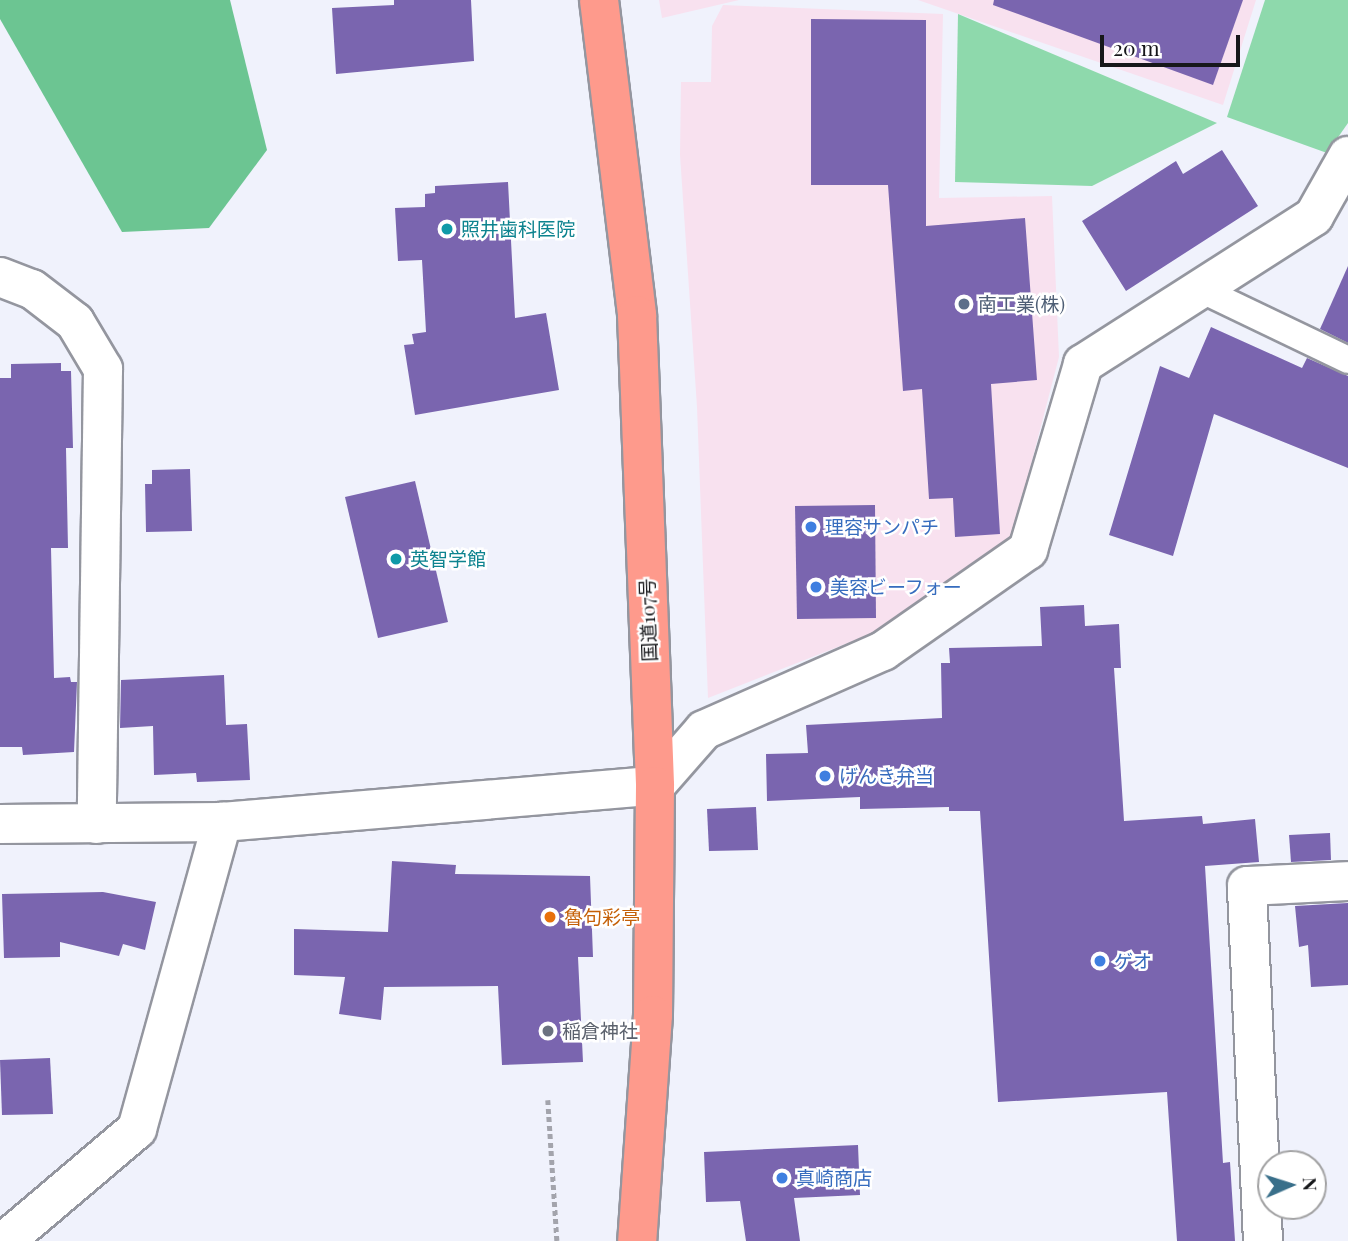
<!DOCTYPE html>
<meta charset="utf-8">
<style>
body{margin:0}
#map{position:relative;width:1348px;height:1241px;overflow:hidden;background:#f0f2fc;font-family:"Playfair Display","Noto Sans JP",serif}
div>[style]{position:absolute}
.commercial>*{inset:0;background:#f8e1ef}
.green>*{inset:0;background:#8ed9ac}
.forest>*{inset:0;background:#6cc592}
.building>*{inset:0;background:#7a65af}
.path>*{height:4.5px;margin-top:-2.25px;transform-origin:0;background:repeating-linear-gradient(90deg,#a3a4ac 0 5px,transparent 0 8.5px)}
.roads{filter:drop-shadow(2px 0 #94969f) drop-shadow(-2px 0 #94969f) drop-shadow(0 2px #94969f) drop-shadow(0 -2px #94969f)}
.service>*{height:26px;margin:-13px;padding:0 13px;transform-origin:13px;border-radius:13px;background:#fff}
.minor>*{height:38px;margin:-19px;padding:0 19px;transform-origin:19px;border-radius:19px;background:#fff}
.trunk>*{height:38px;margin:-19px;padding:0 19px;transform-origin:19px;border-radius:19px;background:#fe9a8c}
.dots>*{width:19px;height:19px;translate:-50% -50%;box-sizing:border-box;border:4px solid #fff;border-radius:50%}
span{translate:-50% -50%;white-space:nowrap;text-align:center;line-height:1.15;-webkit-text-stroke:5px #fff;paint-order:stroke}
.culture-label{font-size:19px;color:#0d838f}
.left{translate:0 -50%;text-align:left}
.service-label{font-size:19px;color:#4e5e75}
.shop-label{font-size:19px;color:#366cbe}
.street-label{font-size:19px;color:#16171a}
.food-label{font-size:19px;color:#c56008}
.worship-label{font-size:19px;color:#5b616d}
.north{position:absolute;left:1257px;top:1150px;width:70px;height:70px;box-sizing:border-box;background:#fff;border:2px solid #a2a2a3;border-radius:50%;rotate:87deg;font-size:19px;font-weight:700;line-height:28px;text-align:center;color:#16171a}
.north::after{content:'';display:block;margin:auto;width:24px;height:32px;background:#396f8a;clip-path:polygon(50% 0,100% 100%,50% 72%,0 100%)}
.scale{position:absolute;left:1100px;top:35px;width:140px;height:32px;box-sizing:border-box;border:4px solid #16171a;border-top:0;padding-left:9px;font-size:21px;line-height:24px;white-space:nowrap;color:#16171a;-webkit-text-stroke:5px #fff;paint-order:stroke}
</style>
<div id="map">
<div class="commercial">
<div style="clip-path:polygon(659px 0,739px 0,662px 18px)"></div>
<div style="clip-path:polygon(918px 0,1256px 0,1223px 105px)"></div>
<div style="clip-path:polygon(723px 5px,943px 14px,939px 198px,1052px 196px,1059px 357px,1011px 541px,886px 628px,708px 698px,697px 407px,680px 155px,681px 82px,711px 82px,712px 26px)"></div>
</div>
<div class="green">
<div style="clip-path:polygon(1265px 0,1348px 0,1348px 123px,1327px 153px,1227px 117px)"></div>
<div style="clip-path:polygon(958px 14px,1217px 123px,1092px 186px,955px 182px)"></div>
</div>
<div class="forest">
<div style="clip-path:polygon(0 0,230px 0,267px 150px,209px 228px,122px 232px,0 19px)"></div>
</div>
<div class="building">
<div style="clip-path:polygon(394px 0,471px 0,474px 61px,336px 74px,332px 8px,394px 5px)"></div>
<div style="clip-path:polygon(994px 0,1243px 0,1213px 85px,993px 5px)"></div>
<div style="clip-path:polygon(811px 19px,926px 20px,926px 226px,1025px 218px,1037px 380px,991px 384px,1000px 534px,955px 537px,953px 498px,929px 499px,922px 389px,903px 391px,888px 185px,811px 185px)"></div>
<div style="clip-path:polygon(1222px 150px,1258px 206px,1126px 291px,1082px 221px,1176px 161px,1183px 174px)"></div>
<div style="clip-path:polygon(508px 182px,515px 318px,546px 313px,559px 390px,415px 415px,404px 345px,414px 344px,412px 334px,426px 332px,422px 260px,398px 261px,395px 208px,425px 207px,425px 194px,435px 193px,435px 186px)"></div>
<div style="clip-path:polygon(1348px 266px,1348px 343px,1320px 329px)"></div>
<div style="clip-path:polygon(1211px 327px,1302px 368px,1307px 358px,1348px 376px,1348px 468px,1214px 414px,1173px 556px,1109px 535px,1160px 366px,1189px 378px)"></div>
<div style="clip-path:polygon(61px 363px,61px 371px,71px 371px,73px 448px,66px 448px,68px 548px,51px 548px,54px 678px,70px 677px,71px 682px,77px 682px,74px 752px,23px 755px,22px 747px,0 747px,0 378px,11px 378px,11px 364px)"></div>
<div style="clip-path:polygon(190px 469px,192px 531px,146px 532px,145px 484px,152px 484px,152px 470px)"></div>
<div style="clip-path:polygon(415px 481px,448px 622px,378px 638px,345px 497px)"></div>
<div style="clip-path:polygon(875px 505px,876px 618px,797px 619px,795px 506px)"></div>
<div style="clip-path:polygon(1084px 605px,1085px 626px,1119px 624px,1121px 668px,1114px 668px,1124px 821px,1202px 816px,1203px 824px,1255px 819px,1259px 862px,1205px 866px,1223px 1163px,1230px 1162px,1235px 1241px,1177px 1241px,1167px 1092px,998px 1102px,980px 811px,949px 811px,949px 807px,860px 809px,860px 797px,767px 801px,766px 754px,808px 753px,806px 725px,942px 718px,941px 663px,950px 663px,949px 648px,1042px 646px,1040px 607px)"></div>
<div style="clip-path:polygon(224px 675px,226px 725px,247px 724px,250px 780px,197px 782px,196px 773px,154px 775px,153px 726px,120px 728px,121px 680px)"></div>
<div style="clip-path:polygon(756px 807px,758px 850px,709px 851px,707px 809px)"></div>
<div style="clip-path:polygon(1330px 833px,1331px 860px,1291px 862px,1289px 835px)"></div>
<div style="clip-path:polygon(392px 861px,456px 865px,455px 874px,590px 876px,593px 957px,578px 957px,583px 1062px,502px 1065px,498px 986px,384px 987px,381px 1020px,339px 1014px,345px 977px,294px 975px,294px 929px,388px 932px)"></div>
<div style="clip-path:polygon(103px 892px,156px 902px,145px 950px,123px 944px,119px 956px,60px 942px,60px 957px,4px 958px,2px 894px)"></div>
<div style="clip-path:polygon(1348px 903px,1348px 985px,1311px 987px,1308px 945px,1299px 947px,1295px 906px)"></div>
<div style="clip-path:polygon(50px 1058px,53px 1114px,2px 1115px,0 1060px)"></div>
<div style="clip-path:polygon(858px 1145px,860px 1195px,794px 1198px,800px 1241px,746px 1241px,740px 1201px,706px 1202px,704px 1152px)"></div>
</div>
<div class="path">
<div style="left:548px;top:1100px;width:141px;rotate:86.3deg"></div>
</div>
<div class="roads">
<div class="service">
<div style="left:1200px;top:289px;width:164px;rotate:25.6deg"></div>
</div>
<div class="minor">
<div style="left:0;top:277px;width:34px;rotate:21deg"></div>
<div style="left:32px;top:289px;width:54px;rotate:37.5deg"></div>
<div style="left:75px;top:322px;width:55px;rotate:59.2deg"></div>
<div style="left:103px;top:369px;width:455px;rotate:90.8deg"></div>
<div style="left:0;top:824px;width:222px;rotate:-0.5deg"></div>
<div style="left:222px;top:822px;width:434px;rotate:-4.8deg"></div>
<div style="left:655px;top:786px;width:74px;rotate:-48.8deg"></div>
<div style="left:704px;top:730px;width:196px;rotate:-23.8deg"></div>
<div style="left:883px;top:651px;width:177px;rotate:-34.9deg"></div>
<div style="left:1028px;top:550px;width:194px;rotate:-73.5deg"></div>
<div style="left:1083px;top:364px;width:274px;rotate:-32.6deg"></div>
<div style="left:1314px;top:216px;width:69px;rotate:-60.5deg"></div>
<div style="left:5px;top:1241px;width:173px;rotate:-40.3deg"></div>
<div style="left:137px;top:1129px;width:319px;rotate:-74.5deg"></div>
<div style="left:1263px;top:1241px;width:355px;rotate:-92.6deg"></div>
<div style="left:1247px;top:886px;width:101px;rotate:-2.8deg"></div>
</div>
<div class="trunk">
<div style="left:599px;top:0;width:317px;rotate:83.1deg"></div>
<div style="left:637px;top:315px;width:471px;rotate:87.8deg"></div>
<div style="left:655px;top:786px;width:229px;rotate:90.5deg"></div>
<div style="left:653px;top:1015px;width:227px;rotate:94deg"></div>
</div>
</div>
<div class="dots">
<div style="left:447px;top:229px;background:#0f9aa8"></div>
<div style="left:964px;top:304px;background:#5c6f8a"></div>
<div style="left:811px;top:527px;background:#3f7fe0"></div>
<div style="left:396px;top:559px;background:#0f9aa8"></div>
<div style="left:816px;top:587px;background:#3f7fe0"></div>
<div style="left:825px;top:776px;background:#3f7fe0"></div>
<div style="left:550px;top:917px;background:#e8710a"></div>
<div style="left:1100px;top:961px;background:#3f7fe0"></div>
<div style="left:548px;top:1031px;background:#6b7280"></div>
<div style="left:782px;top:1178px;background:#3f7fe0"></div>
</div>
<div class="culture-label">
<span class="left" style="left:461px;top:229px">照井歯科医院</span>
<span class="left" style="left:410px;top:559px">英智学館</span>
</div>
<div class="service-label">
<span class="left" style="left:978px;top:304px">南工業(株)</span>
</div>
<div class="shop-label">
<span class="left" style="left:825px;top:527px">理容サンパチ</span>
<span class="left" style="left:830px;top:587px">美容ビーフォー</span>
<span class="left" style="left:839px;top:776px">げんき弁当</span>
<span class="left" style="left:1114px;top:961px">ゲオ</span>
<span class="left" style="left:796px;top:1178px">真崎商店</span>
</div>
<div class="street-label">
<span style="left:648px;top:620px;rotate:-92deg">国道107号</span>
</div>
<div class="food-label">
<span class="left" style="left:564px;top:917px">魯句彩亭</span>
</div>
<div class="worship-label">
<span class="left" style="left:562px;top:1031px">稲倉神社</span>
</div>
<div class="north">N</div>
<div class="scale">20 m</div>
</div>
